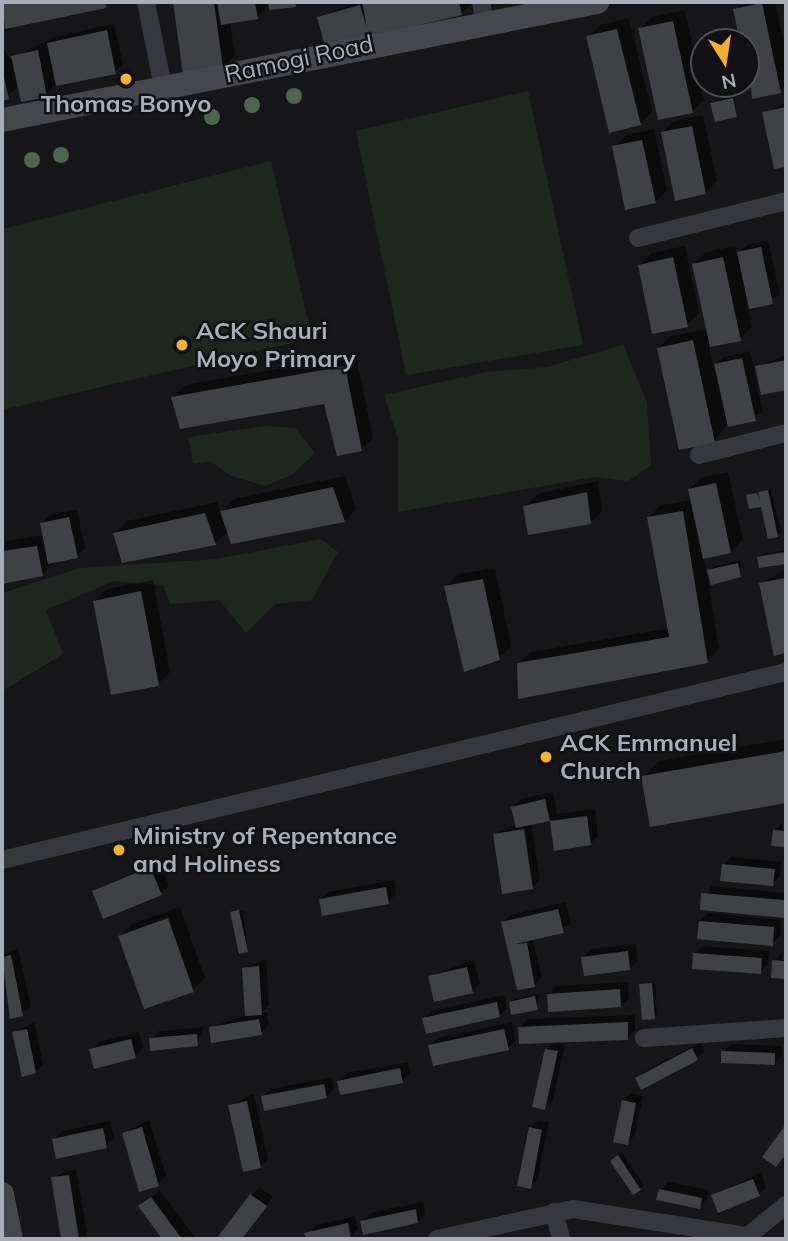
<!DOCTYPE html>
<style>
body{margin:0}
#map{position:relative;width:788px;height:1241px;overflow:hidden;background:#161618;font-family:Mulish,sans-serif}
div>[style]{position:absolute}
.green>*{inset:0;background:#1e261f}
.shadow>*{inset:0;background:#0007}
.building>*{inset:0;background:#404145}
.minor>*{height:18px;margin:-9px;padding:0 9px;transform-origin:9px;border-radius:9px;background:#37383d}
.secondary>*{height:24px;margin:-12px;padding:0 12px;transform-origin:12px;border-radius:12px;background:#45474d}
.trees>*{width:16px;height:16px;margin:-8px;border-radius:50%;background:#506452}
.dots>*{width:19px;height:19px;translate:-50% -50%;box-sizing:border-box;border:4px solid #111113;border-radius:50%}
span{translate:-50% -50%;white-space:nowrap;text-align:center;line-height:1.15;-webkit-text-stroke:5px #111113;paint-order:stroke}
.street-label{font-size:24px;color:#a8adb8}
.poi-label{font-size:24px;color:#a8adb8;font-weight:700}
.left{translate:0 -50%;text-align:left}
.frame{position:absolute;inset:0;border:4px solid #a8adb8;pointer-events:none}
.north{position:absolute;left:690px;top:28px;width:70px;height:70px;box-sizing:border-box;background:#111113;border:2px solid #4d4f55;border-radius:50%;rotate:168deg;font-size:19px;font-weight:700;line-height:28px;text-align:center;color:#a8adb8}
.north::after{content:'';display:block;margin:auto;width:24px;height:32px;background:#f2b134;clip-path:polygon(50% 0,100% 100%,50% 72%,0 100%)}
</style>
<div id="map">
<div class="green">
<div style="clip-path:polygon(528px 91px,583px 345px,406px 375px,356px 131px)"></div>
<div style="clip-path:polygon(271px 161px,312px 338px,2px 410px,2px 229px)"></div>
<div style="clip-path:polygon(623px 345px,647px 402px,651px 465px,628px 481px,594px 477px,398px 512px,398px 439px,384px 395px,486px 372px,547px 367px)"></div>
<div style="clip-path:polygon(265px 426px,295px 428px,315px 453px,292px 475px,265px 486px,231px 476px,210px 461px,193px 464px,188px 437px)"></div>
<div style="clip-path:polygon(321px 539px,338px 552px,312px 600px,275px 604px,246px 633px,219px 600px,170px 604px,163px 585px,114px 581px,46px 610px,63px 654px,2px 691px,2px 593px,80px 568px,216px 559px)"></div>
</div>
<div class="shadow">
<div style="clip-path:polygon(2px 2px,110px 2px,2px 27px)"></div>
<div style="clip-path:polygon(174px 2px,298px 2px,270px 4px,257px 17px,230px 21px,235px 55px,223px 67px,184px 72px)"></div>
<div style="clip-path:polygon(356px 2px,473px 2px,461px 14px,370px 32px,319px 18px)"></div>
<div style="clip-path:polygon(743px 2px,775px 2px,786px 52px,786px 85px,780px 91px,753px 97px,735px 10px)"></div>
<div style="clip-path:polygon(685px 10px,704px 100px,692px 112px,640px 29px,652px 17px)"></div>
<div style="clip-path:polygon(629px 18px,652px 112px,640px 124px,588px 37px,600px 25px)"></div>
<div style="clip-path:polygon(114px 24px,123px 64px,115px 72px,54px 85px,47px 95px,19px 87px,2px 99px,2px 45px,10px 59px,57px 36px)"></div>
<div style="clip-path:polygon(736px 95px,736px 115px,712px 103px,716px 100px)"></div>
<div style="clip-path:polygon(786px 102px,786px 165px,775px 167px,764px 113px)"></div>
<div style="clip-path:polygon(703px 115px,717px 181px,705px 193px,662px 133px,674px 121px)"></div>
<div style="clip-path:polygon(654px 129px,667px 190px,655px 202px,614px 147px,626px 135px)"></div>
<div style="clip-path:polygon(768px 240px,780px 295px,748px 308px,752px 327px,740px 339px,709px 346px,713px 368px,724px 357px,750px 351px,763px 412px,726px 426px,714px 441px,659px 348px,671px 336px,708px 329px,694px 264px,706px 252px,735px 246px,737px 255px,747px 245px)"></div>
<div style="clip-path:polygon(685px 246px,699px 313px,687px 325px,639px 265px,652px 253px)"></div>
<div style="clip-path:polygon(356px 355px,373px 438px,361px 450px,325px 402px,173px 397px,185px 385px)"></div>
<div style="clip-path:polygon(786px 355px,786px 388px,763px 393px,757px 367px)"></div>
<div style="clip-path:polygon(728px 472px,743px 540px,730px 552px,704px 557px,719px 649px,707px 661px,518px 664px,531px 652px,670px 628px,649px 517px,661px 505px,693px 500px,690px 489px,702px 477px)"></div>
<div style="clip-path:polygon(345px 476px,356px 509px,345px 521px,232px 542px,229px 530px,215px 543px,115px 533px,127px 521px,217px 502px,221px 513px,234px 499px)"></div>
<div style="clip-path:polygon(598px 481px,602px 511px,590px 523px,525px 506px,537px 494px)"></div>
<div style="clip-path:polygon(771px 488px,781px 532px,777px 535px,762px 505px,748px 496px)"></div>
<div style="clip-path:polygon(77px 510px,85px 548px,77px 556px,54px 563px,42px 575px,2px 582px,5px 541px,44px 535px,42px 523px,49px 515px)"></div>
<div style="clip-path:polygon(786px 550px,786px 562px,761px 566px,763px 554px)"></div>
<div style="clip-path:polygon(741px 560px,740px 576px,709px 571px,713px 567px)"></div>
<div style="clip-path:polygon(495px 568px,511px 646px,499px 658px,446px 586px,458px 574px)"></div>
<div style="clip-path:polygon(786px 569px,786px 651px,775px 653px,760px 584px)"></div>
<div style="clip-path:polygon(153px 580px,170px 672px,158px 684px,95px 601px,107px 589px)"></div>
<div style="clip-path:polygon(786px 739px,786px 801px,652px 825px,643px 777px,659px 761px)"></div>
<div style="clip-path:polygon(553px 792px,557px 814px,595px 809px,598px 836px,590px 844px,555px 849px,551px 819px,531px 823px,540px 880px,532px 888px,495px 834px,517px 824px,513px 807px,521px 799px)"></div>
<div style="clip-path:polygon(782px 823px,786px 845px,773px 844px,774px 831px)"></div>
<div style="clip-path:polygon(731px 857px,782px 862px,780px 876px,772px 884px,723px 865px)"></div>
<div style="clip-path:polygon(158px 860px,169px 886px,161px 894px,94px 891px)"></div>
<div style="clip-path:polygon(394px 880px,396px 894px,388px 902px,320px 900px,328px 892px)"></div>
<div style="clip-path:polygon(711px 886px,786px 893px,786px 916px,701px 909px)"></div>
<div style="clip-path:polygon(566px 902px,571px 924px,532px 939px,542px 977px,534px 985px,503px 923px,510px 915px)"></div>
<div style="clip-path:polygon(180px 907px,205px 978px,193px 990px,120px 936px,132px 924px)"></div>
<div style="clip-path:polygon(234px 911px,243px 911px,248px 951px,232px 913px)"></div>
<div style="clip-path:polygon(708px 913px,782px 920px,780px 936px,772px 944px,700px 921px)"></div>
<div style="clip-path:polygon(636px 944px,638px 961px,630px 968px,583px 957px,591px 949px)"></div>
<div style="clip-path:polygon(702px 946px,769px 951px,768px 964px,760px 972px,694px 954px)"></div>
<div style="clip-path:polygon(18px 948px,31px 1007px,12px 1017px,2px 956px)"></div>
<div style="clip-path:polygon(782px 953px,786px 977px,773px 976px,774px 961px)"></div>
<div style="clip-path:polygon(266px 959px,269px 1005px,261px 1013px,267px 1012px,269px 1025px,261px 1033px,211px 1027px,247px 1015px,244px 968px)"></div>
<div style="clip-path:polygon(474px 960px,480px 983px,472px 991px,430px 976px)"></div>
<div style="clip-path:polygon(655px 981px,657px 1014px,654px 1017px,641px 985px)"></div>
<div style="clip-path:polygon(628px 982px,629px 998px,621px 1006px,549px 994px,557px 986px)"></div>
<div style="clip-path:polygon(539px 994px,537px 1008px,510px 1002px,514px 999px)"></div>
<div style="clip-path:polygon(504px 995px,507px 1008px,499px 1016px,424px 1019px,432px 1011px)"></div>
<div style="clip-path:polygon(635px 1015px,635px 1030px,628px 1038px,557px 1042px,565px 1044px,553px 1100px,545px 1108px,546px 1050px,555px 1041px,520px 1027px,528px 1019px)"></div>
<div style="clip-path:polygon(34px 1022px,43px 1064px,36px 1072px,14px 1032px)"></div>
<div style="clip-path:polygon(512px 1022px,516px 1041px,508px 1048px,430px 1045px,438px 1038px)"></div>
<div style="clip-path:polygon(204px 1027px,197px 1044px,151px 1039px,159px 1031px)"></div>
<div style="clip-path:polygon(139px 1032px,143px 1048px,136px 1056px,96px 1067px,91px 1050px,99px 1042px)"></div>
<div style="clip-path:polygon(701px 1042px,705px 1051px,697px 1058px,641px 1087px,637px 1079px,645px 1071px)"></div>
<div style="clip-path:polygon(731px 1044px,782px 1046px,782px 1056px,774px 1064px,723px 1052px)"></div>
<div style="clip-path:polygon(408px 1062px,410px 1073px,402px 1081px,339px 1081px,347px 1073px)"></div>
<div style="clip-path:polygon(332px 1077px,334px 1089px,326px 1097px,263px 1096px,271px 1089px)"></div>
<div style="clip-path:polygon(631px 1093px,643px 1096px,635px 1135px,627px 1143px,623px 1101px)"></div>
<div style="clip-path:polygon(254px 1094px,268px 1159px,260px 1167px,230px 1105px)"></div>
<div style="clip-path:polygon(149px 1120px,166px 1176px,158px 1184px,124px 1133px)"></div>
<div style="clip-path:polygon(538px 1120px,549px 1122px,538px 1179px,530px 1187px,530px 1128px)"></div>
<div style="clip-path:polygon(110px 1121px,114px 1138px,106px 1146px,54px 1139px,62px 1131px)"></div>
<div style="clip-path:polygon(622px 1153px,644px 1185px,634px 1193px,615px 1157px)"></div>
<div style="clip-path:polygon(76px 1168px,88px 1239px,63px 1239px,52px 1178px)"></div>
<div style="clip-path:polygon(761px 1172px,766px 1187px,759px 1195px,713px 1196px)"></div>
<div style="clip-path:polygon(668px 1182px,709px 1190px,707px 1199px,699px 1207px,661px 1190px)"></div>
<div style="clip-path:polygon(259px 1187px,273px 1197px,242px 1239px,219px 1239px)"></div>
<div style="clip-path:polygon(160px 1190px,196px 1239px,164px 1239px,140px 1206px)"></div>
<div style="clip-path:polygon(423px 1202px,425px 1214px,418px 1222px,362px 1221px,370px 1213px)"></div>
<div style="clip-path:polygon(355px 1216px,358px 1229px,350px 1237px,308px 1239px,314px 1226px)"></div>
</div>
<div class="building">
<div style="clip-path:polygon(2px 2px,105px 2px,106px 8px,5px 29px)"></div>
<div style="clip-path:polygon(173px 2px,214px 2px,223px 68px,183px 74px)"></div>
<div style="clip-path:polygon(217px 2px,255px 2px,258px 19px,221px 25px)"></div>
<div style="clip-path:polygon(268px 2px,295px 2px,296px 7px,269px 10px)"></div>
<div style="clip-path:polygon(362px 2px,459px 2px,462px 15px,325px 47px,317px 17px,360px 5px,367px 28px)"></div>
<div style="clip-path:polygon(762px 3px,781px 93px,752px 99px,746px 42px,740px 42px,733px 9px)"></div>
<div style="clip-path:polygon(673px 21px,693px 113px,658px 120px,638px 28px)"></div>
<div style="clip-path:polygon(617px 29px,641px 125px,609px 133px,586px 36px)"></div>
<div style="clip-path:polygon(107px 30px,116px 74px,56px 86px,47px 43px)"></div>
<div style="clip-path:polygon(38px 50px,47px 97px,21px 102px,11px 56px)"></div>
<div style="clip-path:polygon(2px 69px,9px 99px,2px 101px)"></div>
<div style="clip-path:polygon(733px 98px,737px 117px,715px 122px,710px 103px)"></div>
<div style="clip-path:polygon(786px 107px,786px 167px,774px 169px,762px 112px)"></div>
<div style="clip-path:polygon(692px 126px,706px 194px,675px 201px,661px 132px)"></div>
<div style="clip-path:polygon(642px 140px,656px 203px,625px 210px,612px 146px)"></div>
<div style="clip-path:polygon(761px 247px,773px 304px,749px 309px,737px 252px)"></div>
<div style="clip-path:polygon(673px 257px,688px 327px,652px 334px,638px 265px)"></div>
<div style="clip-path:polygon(723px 257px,741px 341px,710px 347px,692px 264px)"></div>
<div style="clip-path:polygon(693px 340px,715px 443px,679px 450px,657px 348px)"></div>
<div style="clip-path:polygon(742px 358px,756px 421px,728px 427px,714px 364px)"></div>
<div style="clip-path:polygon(786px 360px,786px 390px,761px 395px,755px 366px)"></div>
<div style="clip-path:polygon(345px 366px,362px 451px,337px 456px,324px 404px,180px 429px,171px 397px)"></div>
<div style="clip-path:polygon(716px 483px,731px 553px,703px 559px,688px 489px)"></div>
<div style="clip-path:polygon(333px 487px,345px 522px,231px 544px,220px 511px)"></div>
<div style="clip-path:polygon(768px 490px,778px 537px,768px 539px,761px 507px,749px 509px,746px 495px,757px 493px,760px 501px,758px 492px)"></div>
<div style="clip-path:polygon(587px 492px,591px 524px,528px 535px,523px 506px)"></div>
<div style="clip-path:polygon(683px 511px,708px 663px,518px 699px,517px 663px,669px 637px,647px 517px)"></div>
<div style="clip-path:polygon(205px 513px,216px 545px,122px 563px,113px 533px)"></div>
<div style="clip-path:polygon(69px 517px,78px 558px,48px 564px,40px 523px)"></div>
<div style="clip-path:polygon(37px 546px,43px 576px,2px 584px,2px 551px)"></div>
<div style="clip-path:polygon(785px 552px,786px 564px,759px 568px,757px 557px)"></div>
<div style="clip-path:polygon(738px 563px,741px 577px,711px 585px,707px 570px)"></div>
<div style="clip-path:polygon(785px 578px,786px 653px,774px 656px,759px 583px)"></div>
<div style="clip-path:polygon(483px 579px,500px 660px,464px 672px,444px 586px)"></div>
<div style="clip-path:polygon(141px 591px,159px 686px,111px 695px,93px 601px)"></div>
<div style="clip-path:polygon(786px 751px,786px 803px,650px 827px,641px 776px)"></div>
<div style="clip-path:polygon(545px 799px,550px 821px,516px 828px,511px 807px)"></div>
<div style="clip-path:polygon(587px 816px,591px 845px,554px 851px,550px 821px)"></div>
<div style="clip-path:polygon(524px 829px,533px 889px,502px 894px,493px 834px)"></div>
<div style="clip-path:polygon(773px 830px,786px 831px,786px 847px,771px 846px)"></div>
<div style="clip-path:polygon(722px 864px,775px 869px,773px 886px,720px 881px)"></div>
<div style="clip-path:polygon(150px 867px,162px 895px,103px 919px,92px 891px)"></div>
<div style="clip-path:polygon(386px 887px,389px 904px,322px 916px,319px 899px)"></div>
<div style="clip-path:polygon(701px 893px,784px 900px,786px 918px,700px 910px)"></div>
<div style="clip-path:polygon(558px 909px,564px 933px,515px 944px,527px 943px,535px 987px,517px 990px,501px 922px)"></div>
<div style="clip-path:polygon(239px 910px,248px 952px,239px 954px,230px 912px)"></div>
<div style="clip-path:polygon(168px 918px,194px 992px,144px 1009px,118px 936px)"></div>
<div style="clip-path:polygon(699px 921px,774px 927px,773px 946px,697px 939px)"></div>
<div style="clip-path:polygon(628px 951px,630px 970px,584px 976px,581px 957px)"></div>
<div style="clip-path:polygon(693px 953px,762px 958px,761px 974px,692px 969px)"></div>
<div style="clip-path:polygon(11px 955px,23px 1016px,10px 1019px,2px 957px)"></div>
<div style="clip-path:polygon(772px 960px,786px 961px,786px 979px,771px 978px)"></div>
<div style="clip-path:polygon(259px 966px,262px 1015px,245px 1016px,242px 968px)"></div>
<div style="clip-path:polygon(467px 967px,473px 993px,434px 1002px,428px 976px)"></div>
<div style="clip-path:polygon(652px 983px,655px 1019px,642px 1020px,639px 984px)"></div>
<div style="clip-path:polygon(620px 989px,621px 1007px,548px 1012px,547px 994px)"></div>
<div style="clip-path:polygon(535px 996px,538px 1010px,511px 1015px,509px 1002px)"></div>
<div style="clip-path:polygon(497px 1002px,500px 1017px,426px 1034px,422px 1018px)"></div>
<div style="clip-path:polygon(259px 1019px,262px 1035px,211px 1043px,209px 1027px)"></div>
<div style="clip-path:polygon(628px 1022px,628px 1040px,519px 1044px,518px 1027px)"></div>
<div style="clip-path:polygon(27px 1029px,36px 1073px,22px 1077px,12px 1032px)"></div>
<div style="clip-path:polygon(504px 1029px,509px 1050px,433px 1066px,428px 1045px)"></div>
<div style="clip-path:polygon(197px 1034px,198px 1046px,150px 1051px,149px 1038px)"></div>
<div style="clip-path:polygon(131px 1039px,136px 1058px,94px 1069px,89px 1049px)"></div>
<div style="clip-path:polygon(692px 1048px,698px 1060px,641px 1090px,635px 1078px)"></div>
<div style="clip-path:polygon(545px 1049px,558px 1051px,545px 1110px,532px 1107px)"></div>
<div style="clip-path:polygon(721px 1051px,775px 1053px,775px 1065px,721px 1063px)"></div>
<div style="clip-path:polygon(400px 1068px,403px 1083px,340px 1095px,337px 1081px)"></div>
<div style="clip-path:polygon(324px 1084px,327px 1098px,264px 1111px,261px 1096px)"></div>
<div style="clip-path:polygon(622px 1100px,636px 1103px,628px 1145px,613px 1142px)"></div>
<div style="clip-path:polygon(247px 1101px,261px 1168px,243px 1172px,228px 1105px)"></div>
<div style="clip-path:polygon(786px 1124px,786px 1154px,776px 1167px,762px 1157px)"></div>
<div style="clip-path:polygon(142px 1127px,159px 1186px,139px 1192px,122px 1133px)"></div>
<div style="clip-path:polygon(529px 1127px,542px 1130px,531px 1189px,517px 1186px)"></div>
<div style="clip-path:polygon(103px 1128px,107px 1148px,56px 1159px,52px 1139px)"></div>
<div style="clip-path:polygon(618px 1155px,641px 1190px,633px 1195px,610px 1161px)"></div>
<div style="clip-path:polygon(69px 1175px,79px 1239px,61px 1239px,51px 1177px)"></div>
<div style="clip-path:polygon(753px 1179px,760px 1196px,718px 1213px,711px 1195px)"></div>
<div style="clip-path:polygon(659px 1189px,702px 1198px,700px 1209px,656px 1200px)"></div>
<div style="clip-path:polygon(250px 1194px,267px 1206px,242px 1239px,216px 1239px)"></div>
<div style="clip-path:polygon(151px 1197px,182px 1239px,162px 1239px,138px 1206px)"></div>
<div style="clip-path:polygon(416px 1209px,418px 1223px,363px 1235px,360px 1221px)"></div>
<div style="clip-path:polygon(348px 1223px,351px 1238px,306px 1239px,304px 1233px)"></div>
</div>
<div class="minor">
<div style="left:146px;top:2px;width:87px;rotate:78.7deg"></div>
<div style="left:481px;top:2px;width:20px;rotate:79deg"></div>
<div style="left:638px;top:238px;width:153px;rotate:-14deg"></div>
<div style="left:699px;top:455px;width:90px;rotate:-14.2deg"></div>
<div style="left:2px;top:860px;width:806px;rotate:-13.48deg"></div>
<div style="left:644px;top:1038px;width:142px;rotate:-4deg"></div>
<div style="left:554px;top:1212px;width:28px;rotate:75deg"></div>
<div style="left:437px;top:1239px;width:139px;rotate:-12.4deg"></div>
<div style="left:573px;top:1209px;width:177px;rotate:8.8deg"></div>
<div style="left:748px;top:1236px;width:49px;rotate:-39.2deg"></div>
</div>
<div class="secondary">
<div style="left:2px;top:120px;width:607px;rotate:-11.22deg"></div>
<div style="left:2px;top:1194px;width:46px;rotate:78.7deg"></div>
</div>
<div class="trees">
<div style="left:294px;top:96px"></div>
<div style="left:252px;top:105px"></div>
<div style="left:212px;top:117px"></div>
<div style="left:61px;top:155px"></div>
<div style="left:32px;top:160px"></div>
</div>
<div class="dots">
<div style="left:126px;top:79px;background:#f2b134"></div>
<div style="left:182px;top:345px;background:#f2b134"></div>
<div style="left:546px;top:757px;background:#f2b134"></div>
<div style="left:119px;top:850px;background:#f2b134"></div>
</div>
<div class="street-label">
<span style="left:299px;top:59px;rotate:-12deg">Ramogi Road</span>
</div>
<div class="poi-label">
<span style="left:126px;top:104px">Thomas Bonyo</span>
<span class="left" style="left:196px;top:345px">ACK Shauri<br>Moyo Primary</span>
<span class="left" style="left:560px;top:757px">ACK Emmanuel<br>Church</span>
<span class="left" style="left:133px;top:850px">Ministry of Repentance<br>and Holiness</span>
</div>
<div class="frame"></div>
<div class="north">N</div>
</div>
